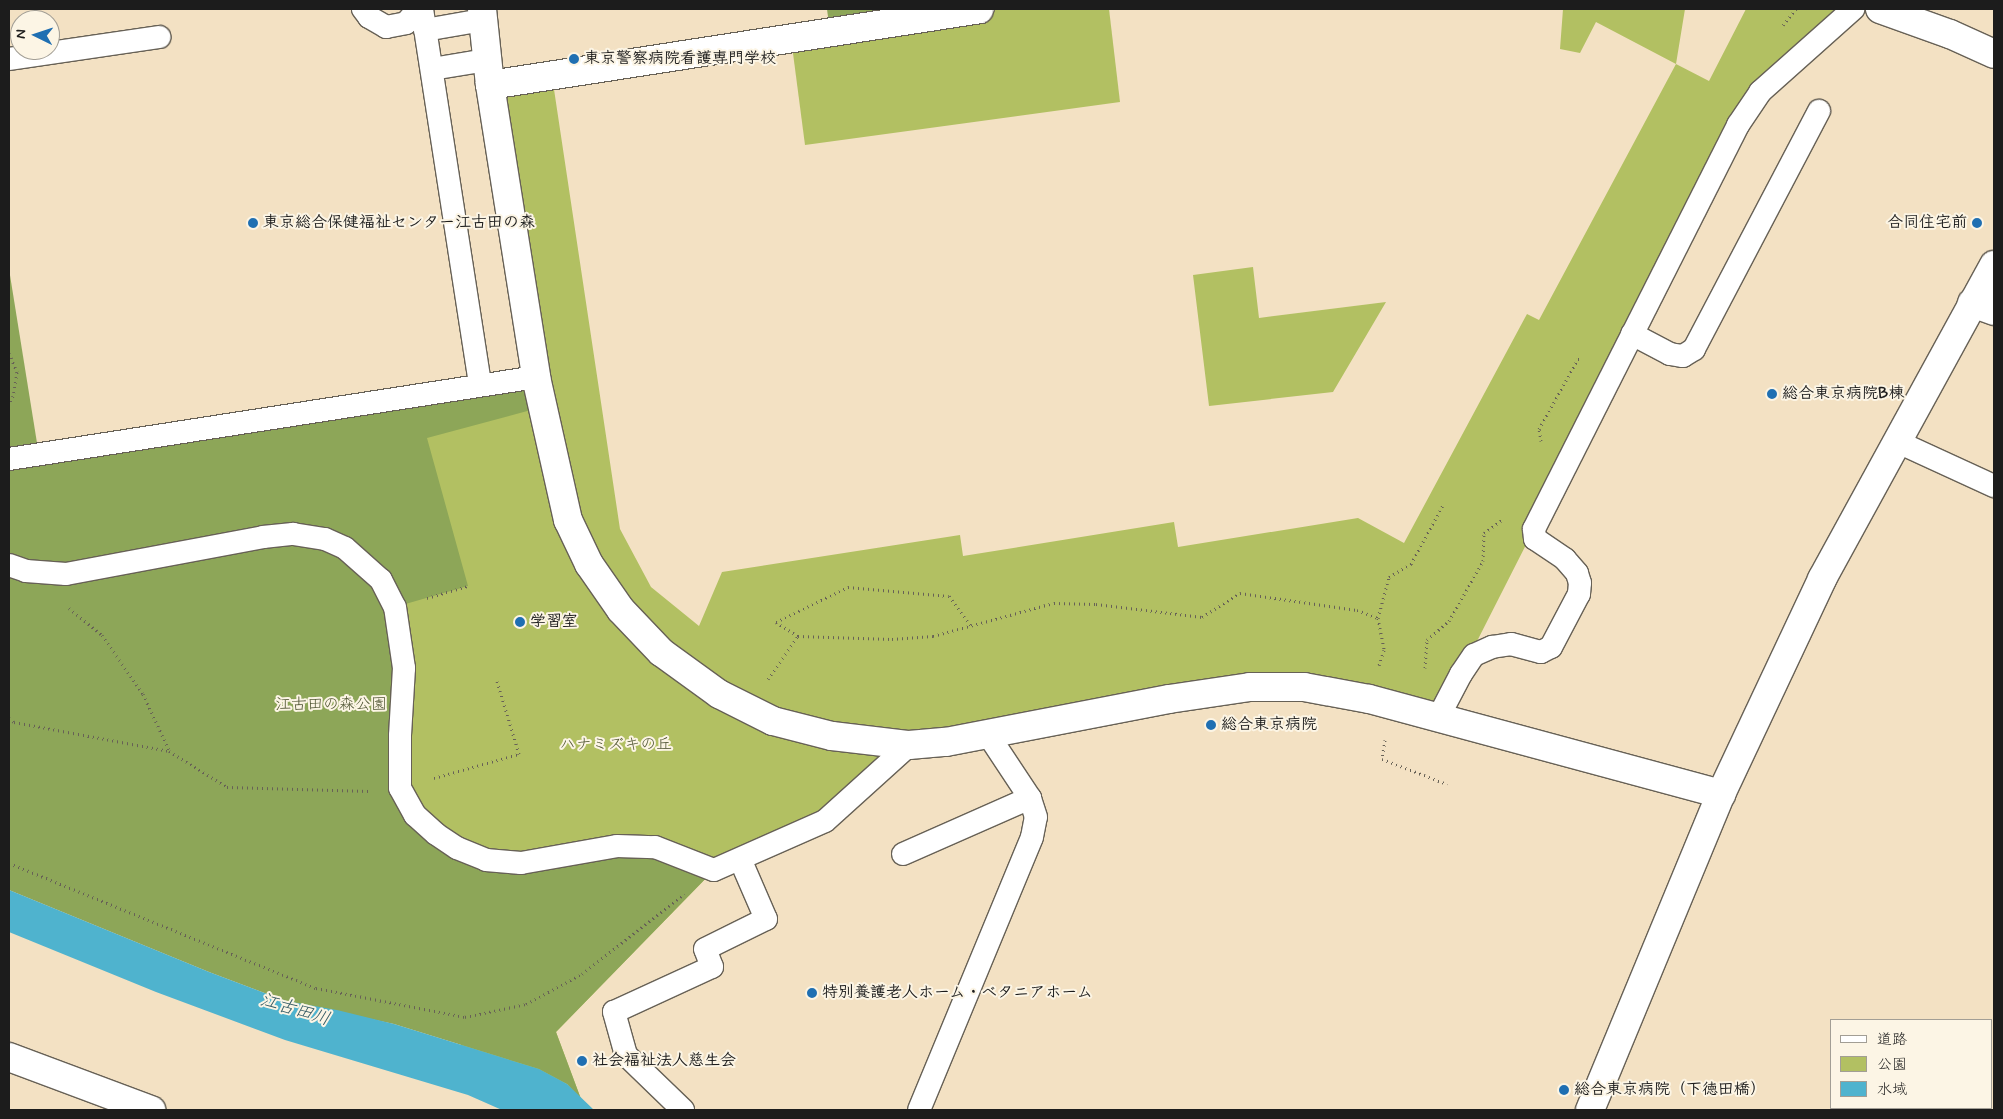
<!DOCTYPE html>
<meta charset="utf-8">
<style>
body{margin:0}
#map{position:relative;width:2003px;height:1119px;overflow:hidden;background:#f3e1c3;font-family:Mynerve,"Klee One",sans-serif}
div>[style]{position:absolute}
.green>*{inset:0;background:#b2c062}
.forest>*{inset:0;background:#8da658}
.water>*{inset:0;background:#4fb3ce}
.path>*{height:3px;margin-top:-1.5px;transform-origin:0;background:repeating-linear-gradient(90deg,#676156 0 1px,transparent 0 5px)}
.roads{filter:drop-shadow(1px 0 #676156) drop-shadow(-1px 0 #676156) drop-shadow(0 1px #676156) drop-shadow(0 -1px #676156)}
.service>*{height:22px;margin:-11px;padding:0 11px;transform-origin:11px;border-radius:11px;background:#fff}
.minor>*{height:28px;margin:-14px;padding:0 14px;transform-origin:14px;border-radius:14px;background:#fff}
.tertiary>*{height:28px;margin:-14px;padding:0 14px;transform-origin:14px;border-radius:14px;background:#fff}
.dots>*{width:14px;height:14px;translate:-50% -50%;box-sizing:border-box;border:2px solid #fcf5e5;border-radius:50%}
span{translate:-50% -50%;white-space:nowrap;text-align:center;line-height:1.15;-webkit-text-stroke:4px #fcf5e5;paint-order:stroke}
.poi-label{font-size:16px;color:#1c1c1c;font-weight:700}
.left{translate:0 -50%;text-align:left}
.right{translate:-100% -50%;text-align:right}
.park-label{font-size:16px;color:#505534}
.water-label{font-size:18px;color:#305863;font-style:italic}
.frame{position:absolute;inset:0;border:10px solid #1c1c1c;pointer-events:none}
.legend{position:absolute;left:1830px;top:1019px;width:162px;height:90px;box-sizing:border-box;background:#fcf5e5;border:1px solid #a29e95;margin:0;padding:6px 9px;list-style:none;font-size:15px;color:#1c1c1c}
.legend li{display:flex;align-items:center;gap:10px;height:25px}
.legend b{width:25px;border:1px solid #a29e95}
.north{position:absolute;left:10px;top:10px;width:50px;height:50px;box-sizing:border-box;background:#fcf5e5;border:1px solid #a29e95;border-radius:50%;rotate:274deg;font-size:14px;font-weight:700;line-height:20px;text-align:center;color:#1c1c1c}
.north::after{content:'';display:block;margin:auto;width:18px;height:22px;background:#1f6fb2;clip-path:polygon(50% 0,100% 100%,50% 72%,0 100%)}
</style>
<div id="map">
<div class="green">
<div style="clip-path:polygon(980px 9px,1109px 9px,1120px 102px,805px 145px,791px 38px)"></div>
<div style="clip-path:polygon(1563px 9px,1685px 9px,1676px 64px,1709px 81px,1746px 9px,1853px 9px,1765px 89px,1534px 529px,1438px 718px,1304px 687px,909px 745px,825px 821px,713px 871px,556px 1032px,581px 1099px,567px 1084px,462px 1046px,9px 459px,535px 377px,490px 85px,552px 76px,620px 529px,651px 587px,699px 626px,722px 572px,960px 535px,963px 556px,1174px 522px,1178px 547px,1358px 518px,1404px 543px,1527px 314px,1539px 320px,1676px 64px,1596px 22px,1580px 53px,1560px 49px)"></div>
<div style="clip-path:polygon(1253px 267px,1259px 318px,1386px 302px,1333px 392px,1209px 406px,1193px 275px)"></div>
</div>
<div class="forest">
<div style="clip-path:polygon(827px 9px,979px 9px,830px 32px)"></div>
<div style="clip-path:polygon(9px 269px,37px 443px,9px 451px)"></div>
<div style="clip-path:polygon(536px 377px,542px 407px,427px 438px,468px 586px,395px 607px,400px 736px,415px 815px,486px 860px,616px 846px,713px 871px,556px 1032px,581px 1099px,567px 1084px,539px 1069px,394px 1024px,286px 1001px,209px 972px,9px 890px,9px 459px)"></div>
</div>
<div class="water">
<div style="clip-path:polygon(9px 890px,209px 972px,286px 1001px,337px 1010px,394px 1024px,539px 1069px,567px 1084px,594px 1110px,502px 1110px,468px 1095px,285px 1040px,156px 992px,9px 932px)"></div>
</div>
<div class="path">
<div style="left:1783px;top:25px;width:21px;rotate:-51deg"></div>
<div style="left:9px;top:353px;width:21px;rotate:67deg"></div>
<div style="left:17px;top:372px;width:24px;rotate:99deg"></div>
<div style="left:13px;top:396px;width:9px;rotate:117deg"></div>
<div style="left:1541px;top:441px;width:12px;rotate:-99deg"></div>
<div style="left:1539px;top:429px;width:80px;rotate:-60.9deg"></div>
<div style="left:1578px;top:359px;width:4px"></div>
<div style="left:427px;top:598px;width:43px;rotate:-16.3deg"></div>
<div style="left:69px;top:608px;width:43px;rotate:39.3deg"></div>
<div style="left:102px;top:635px;width:72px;rotate:55.2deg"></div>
<div style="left:143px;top:694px;width:62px;rotate:65.1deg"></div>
<div style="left:1378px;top:618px;width:42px;rotate:-75deg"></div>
<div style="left:1389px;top:577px;width:26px;rotate:-31deg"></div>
<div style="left:1411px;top:564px;width:67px;rotate:-61.5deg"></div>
<div style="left:798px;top:636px;width:26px;rotate:-148deg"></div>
<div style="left:776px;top:622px;width:80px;rotate:-25.9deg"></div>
<div style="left:848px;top:587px;width:101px;rotate:5.1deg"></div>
<div style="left:949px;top:596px;width:37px;rotate:54deg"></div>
<div style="left:1425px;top:668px;width:28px;rotate:-86deg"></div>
<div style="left:1427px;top:640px;width:29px;rotate:-41deg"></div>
<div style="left:1449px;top:621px;width:69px;rotate:-60.5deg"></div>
<div style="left:1483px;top:561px;width:28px;rotate:-88deg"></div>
<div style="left:1484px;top:533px;width:22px;rotate:-36deg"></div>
<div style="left:768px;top:679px;width:52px;rotate:-55.1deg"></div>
<div style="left:798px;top:636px;width:94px;rotate:1.8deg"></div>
<div style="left:892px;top:639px;width:41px;rotate:-4.2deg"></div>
<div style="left:933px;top:636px;width:125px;rotate:-15.3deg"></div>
<div style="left:1054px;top:603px;width:42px;rotate:1.4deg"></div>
<div style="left:1096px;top:604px;width:107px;rotate:7deg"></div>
<div style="left:1202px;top:617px;width:45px;rotate:-32.3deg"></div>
<div style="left:1240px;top:593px;width:118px;rotate:8.3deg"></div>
<div style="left:1357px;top:610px;width:22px;rotate:21deg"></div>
<div style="left:1378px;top:618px;width:33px;rotate:79deg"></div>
<div style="left:1384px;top:650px;width:16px;rotate:108deg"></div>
<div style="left:9px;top:718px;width:6px;rotate:39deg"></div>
<div style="left:14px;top:722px;width:158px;rotate:10.6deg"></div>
<div style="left:169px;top:751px;width:68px;rotate:31.8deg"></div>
<div style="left:227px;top:787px;width:142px;rotate:1.6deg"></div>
<div style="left:1385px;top:740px;width:19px;rotate:99deg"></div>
<div style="left:1382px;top:759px;width:70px;rotate:21deg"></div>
<div style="left:434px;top:778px;width:88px;rotate:-15.8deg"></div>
<div style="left:519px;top:754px;width:76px;rotate:-106.8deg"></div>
<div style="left:9px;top:863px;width:331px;rotate:22.2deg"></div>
<div style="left:316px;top:988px;width:152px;rotate:11deg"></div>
<div style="left:465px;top:1017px;width:62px;rotate:-12deg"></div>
<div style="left:526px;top:1004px;width:64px;rotate:-28.2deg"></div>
<div style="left:582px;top:974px;width:130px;rotate:-38.1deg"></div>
</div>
<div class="roads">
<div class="service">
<div style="left:363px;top:9px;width:10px;rotate:53deg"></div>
<div style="left:369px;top:17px;width:20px;rotate:30deg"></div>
<div style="left:386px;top:27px;width:20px;rotate:-11deg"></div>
<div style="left:406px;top:23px;width:18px;rotate:-49deg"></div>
<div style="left:422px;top:9px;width:380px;rotate:81.2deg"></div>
<div style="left:425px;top:30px;width:59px;rotate:-9.8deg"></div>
<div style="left:9px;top:59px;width:152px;rotate:-8.3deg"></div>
<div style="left:432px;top:69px;width:56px;rotate:-9.3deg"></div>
<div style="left:1632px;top:334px;width:43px;rotate:27.8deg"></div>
<div style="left:1670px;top:354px;width:13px;rotate:9deg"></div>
<div style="left:1683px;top:356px;width:13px;rotate:-32deg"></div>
<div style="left:1694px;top:349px;width:269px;rotate:-62.3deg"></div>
<div style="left:1896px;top:441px;width:108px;rotate:24.7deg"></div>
<div style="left:9px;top:459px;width:533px;rotate:-8.84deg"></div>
<div style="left:9px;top:565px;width:18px;rotate:19deg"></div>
<div style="left:26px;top:571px;width:40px;rotate:4.3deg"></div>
<div style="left:66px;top:574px;width:200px;rotate:-10.6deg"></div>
<div style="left:263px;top:537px;width:30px;rotate:-6deg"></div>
<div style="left:293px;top:534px;width:32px;rotate:9deg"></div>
<div style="left:325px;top:539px;width:22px;rotate:24deg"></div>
<div style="left:345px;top:548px;width:48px;rotate:41.6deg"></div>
<div style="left:381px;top:580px;width:30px;rotate:63deg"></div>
<div style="left:395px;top:607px;width:62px;rotate:81.6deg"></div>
<div style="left:404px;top:668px;width:68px;rotate:93.4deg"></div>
<div style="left:400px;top:736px;width:52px;rotate:90deg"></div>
<div style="left:400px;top:788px;width:31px;rotate:61deg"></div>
<div style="left:415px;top:815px;width:28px;rotate:42deg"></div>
<div style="left:436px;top:834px;width:25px;rotate:34deg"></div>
<div style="left:457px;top:848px;width:31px;rotate:22deg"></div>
<div style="left:486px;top:860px;width:35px;rotate:5deg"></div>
<div style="left:521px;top:863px;width:97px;rotate:-10deg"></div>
<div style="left:617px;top:846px;width:38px;rotate:2deg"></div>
<div style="left:655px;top:847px;width:63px;rotate:21.3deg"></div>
<div style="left:714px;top:870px;width:121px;rotate:-23.8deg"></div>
<div style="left:825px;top:821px;width:113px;rotate:-42.1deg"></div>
<div style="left:1438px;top:718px;width:50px;rotate:-62.4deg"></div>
<div style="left:1461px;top:674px;width:23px;rotate:-56deg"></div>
<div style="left:1474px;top:655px;width:20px;rotate:-24deg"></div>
<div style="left:1492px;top:647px;width:19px;rotate:-9deg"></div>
<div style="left:1511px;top:644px;width:31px;rotate:15deg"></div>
<div style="left:1541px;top:652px;width:11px;rotate:-27deg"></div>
<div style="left:1551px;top:647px;width:60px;rotate:-62.2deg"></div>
<div style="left:1579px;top:594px;width:11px;rotate:-85deg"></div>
<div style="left:1580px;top:583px;width:10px;rotate:-107deg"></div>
<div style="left:1577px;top:573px;width:18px;rotate:-131deg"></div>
<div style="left:1565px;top:559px;width:36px;rotate:-146deg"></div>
<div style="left:1535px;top:539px;width:10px;rotate:-96deg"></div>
<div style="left:1534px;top:529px;width:453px;rotate:-63.2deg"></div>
<div style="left:1738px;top:125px;width:40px;rotate:-56deg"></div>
<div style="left:1760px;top:92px;width:125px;rotate:-41.7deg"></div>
<div style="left:903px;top:854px;width:139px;rotate:-23.8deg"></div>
<div style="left:683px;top:1110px;width:79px;rotate:-136deg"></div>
<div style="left:626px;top:1055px;width:45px;rotate:-105.6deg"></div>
<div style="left:614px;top:1012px;width:108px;rotate:-24.7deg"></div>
<div style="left:712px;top:967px;width:19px;rotate:-111deg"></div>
<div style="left:705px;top:949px;width:68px;rotate:-26.2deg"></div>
<div style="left:766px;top:919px;width:65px;rotate:-113.4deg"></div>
<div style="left:919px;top:1110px;width:295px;rotate:-67.5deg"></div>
<div style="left:1032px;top:837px;width:20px;rotate:-79deg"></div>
<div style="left:1036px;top:817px;width:20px;rotate:-108deg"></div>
<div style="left:1030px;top:798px;width:78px;rotate:-123.5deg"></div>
</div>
<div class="minor">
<div style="left:1972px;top:303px;width:23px;rotate:20deg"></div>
<div style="left:9px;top:1057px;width:152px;rotate:20.5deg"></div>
</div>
<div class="tertiary">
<div style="left:482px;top:9px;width:76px;rotate:84deg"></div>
<div style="left:490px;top:85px;width:296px;rotate:81deg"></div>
<div style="left:536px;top:377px;width:147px;rotate:77.4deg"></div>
<div style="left:568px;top:520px;width:49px;rotate:64.5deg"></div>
<div style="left:589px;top:564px;width:56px;rotate:55.2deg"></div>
<div style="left:621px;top:610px;width:58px;rotate:46.4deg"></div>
<div style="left:661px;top:652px;width:72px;rotate:35.9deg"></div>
<div style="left:719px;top:694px;width:60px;rotate:26.6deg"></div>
<div style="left:773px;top:721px;width:61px;rotate:14.3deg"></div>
<div style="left:832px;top:736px;width:78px;rotate:6.7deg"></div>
<div style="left:909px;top:745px;width:37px;rotate:-5deg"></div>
<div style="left:946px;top:742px;width:227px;rotate:-10.9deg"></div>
<div style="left:1169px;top:699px;width:82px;rotate:-8.4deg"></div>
<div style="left:1250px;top:687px;width:54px"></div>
<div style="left:1304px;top:687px;width:66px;rotate:10.5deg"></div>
<div style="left:1369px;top:699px;width:365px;rotate:15.1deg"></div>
<div style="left:1880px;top:9px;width:74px;rotate:19.7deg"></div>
<div style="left:1950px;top:34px;width:48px;rotate:24.4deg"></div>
<div style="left:490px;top:85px;width:495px;rotate:-8.8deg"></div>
<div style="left:1590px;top:1110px;width:342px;rotate:-67.5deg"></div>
<div style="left:1721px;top:794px;width:238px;rotate:-64.8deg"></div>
<div style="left:1822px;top:579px;width:358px;rotate:-61.3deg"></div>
</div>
</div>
<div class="dots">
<div style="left:574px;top:59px;background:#1f6fb2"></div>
<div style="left:253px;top:223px;background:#1f6fb2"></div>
<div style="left:1977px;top:223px;background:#1f6fb2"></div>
<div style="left:1772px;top:394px;background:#1f6fb2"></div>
<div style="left:520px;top:622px;background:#1f6fb2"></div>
<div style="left:1211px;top:725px;background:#1f6fb2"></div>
<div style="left:812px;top:993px;background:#1f6fb2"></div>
<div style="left:582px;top:1061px;background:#1f6fb2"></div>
<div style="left:1564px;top:1090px;background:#1f6fb2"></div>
</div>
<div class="poi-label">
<span class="left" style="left:584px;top:59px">東京警察病院看護専門学校</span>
<span class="left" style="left:263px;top:223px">東京総合保健福祉センター江古田の森</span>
<span class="right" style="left:1967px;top:223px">合同住宅前</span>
<span class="left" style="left:1782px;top:394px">総合東京病院B棟</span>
<span class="left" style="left:530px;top:622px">学習室</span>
<span class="left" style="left:1221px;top:725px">総合東京病院</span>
<span class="left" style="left:822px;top:993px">特別養護老人ホーム・ベタニアホーム</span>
<span class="left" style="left:592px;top:1061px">社会福祉法人慈生会</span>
<span class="left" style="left:1574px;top:1090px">総合東京病院（下徳田橋）</span>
</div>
<div class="park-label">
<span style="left:331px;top:705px">江古田の森公園</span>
<span style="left:616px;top:745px">ハナミズキの丘</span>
</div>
<div class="water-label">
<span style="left:295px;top:1010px;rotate:17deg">江古田川</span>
</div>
<div class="frame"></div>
<ul class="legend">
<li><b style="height:6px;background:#fff"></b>道路</li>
<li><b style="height:14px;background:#b2c062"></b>公園</li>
<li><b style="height:14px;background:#4fb3ce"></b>水域</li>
</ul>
<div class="north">N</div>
</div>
